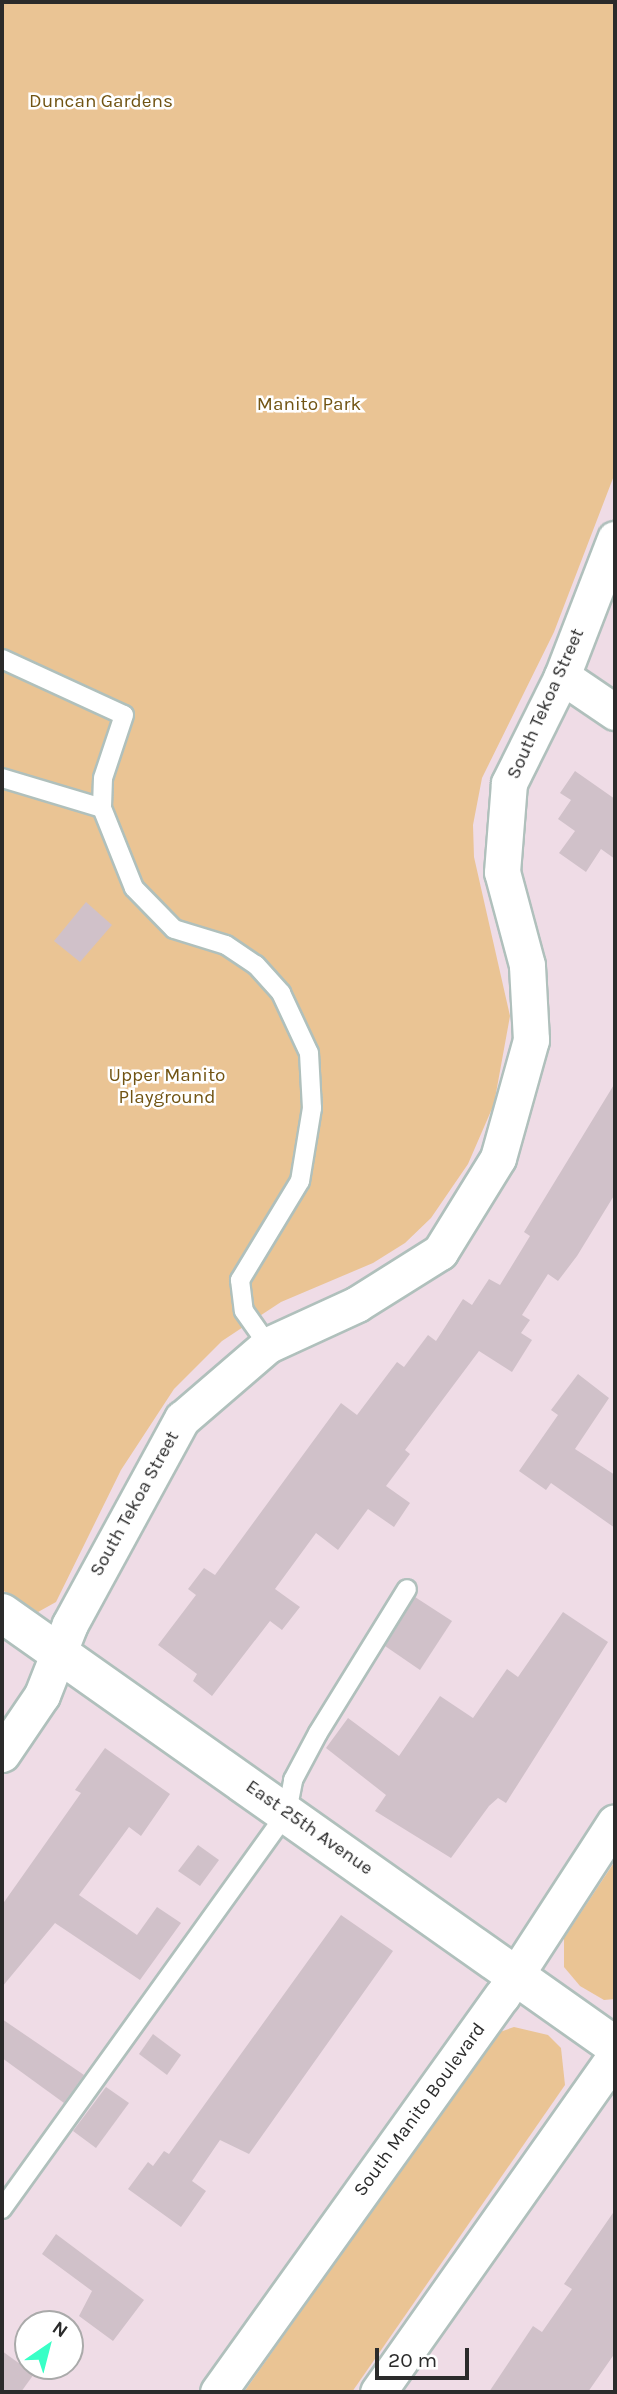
<!DOCTYPE html>
<style>
body{margin:0}
#map{position:relative;width:617px;height:2394px;overflow:hidden;background:#efdce6;font-family:Karla,sans-serif}
div>[style]{position:absolute}
.green>*{inset:0;background:#eac494}
.building>*{inset:0;background:#d0c1c9}
.roads{filter:drop-shadow(2px 0 #b0c0bc) drop-shadow(-2px 0 #b0c0bc) drop-shadow(0 2px #b0c0bc) drop-shadow(0 -2px #b0c0bc)}
.service>*{height:18px;margin:-9px;padding:0 9px;transform-origin:9px;border-radius:9px;background:#fff}
.minor>*{height:35px;margin:-17.5px;padding:0 17.5px;transform-origin:17.5px;border-radius:17.5px;background:#fff}
.tertiary>*{height:38px;margin:-19px;padding:0 19px;transform-origin:19px;border-radius:19px;background:#fff}
span{translate:-50% -50%;white-space:nowrap;text-align:center;line-height:1.15;-webkit-text-stroke:5px #fff;paint-order:stroke}
.park-label{font-size:19px;color:#715413}
.street-label{font-size:19px;color:#2b2b2b}
.frame{position:absolute;inset:0;border:4px solid #2b2b2b;pointer-events:none}
.north{position:absolute;left:14px;top:2310px;width:70px;height:70px;box-sizing:border-box;background:#fff;border:2px solid #aaa;border-radius:50%;rotate:35deg;font-size:19px;font-weight:700;line-height:28px;text-align:center;color:#2b2b2b}
.north::after{content:'';display:block;margin:auto;width:24px;height:32px;background:#39ffc6;clip-path:polygon(50% 0,100% 100%,50% 72%,0 100%)}
.scale{position:absolute;left:375px;top:2348px;width:94px;height:32px;box-sizing:border-box;border:4px solid #2b2b2b;border-top:0;padding-left:9px;font-size:21px;line-height:24px;white-space:nowrap;color:#2b2b2b;-webkit-text-stroke:5px #fff;paint-order:stroke}
</style>
<div id="map">
<div class="green">
<div style="clip-path:polygon(2px 2px,615px 2px,615px 473px,554px 632px,482px 778px,473px 825px,474px 857px,510px 1016px,494px 1104px,468px 1164px,431px 1218px,405px 1243px,373px 1263px,281px 1302px,222px 1341px,174px 1389px,121px 1470px,56px 1602px,38px 1612px,2px 1590px)"></div>
<div style="clip-path:polygon(615px 1861px,615px 1999px,604px 2000px,580px 1986px,564px 1967px,564px 1938px)"></div>
<div style="clip-path:polygon(514px 2027px,548px 2035px,561px 2048px,565px 2085px,352px 2392px,244px 2392px,497px 2033px)"></div>
</div>
<div class="building">
<div style="clip-path:polygon(575px 771px,615px 799px,615px 859px,601px 849px,586px 872px,559px 853px,575px 831px,558px 819px,571px 800px,560px 793px)"></div>
<div style="clip-path:polygon(86px 902px,112px 925px,80px 962px,54px 941px)"></div>
<div style="clip-path:polygon(615px 1083px,615px 1194px,577px 1256px,558px 1281px,548px 1274px,522px 1315px,530px 1320px,521px 1333px,532px 1340px,512px 1372px,479px 1351px,405px 1450px,410px 1454px,386px 1486px,410px 1503px,394px 1527px,368px 1509px,338px 1550px,316px 1533px,275px 1589px,300px 1607px,282px 1630px,270px 1621px,212px 1696px,193px 1681px,197px 1674px,158px 1645px,196px 1595px,188px 1589px,204px 1568px,215px 1575px,341px 1403px,357px 1415px,397px 1362px,404px 1367px,428px 1335px,436px 1341px,463px 1299px,472px 1305px,489px 1279px,500px 1285px,530px 1236px,524px 1232px)"></div>
<div style="clip-path:polygon(578px 1374px,609px 1398px,575px 1449px,615px 1475px,615px 1528px,551px 1483px,546px 1490px,519px 1471px,558px 1415px,551px 1410px)"></div>
<div style="clip-path:polygon(415px 1597px,452px 1621px,420px 1670px,385px 1646px)"></div>
<div style="clip-path:polygon(563px 1612px,608px 1642px,506px 1803px,498px 1798px,489px 1806px,451px 1858px,375px 1811px,386px 1795px,326px 1748px,348px 1718px,399px 1756px,440px 1696px,473px 1718px,507px 1669px,518px 1677px)"></div>
<div style="clip-path:polygon(105px 1748px,170px 1794px,141px 1836px,129px 1827px,79px 1895px,137px 1935px,157px 1907px,181px 1923px,140px 1980px,55px 1923px,2px 1987px,2px 1905px,81px 1793px,75px 1790px)"></div>
<div style="clip-path:polygon(198px 1845px,219px 1860px,200px 1886px,178px 1871px)"></div>
<div style="clip-path:polygon(341px 1915px,393px 1951px,249px 2154px,220px 2140px,192px 2181px,206px 2191px,181px 2227px,128px 2189px,148px 2162px,153px 2166px,164px 2151px,169px 2154px)"></div>
<div style="clip-path:polygon(2px 2019px,84px 2075px,64px 2103px,2px 2058px)"></div>
<div style="clip-path:polygon(153px 2034px,181px 2055px,167px 2075px,139px 2054px)"></div>
<div style="clip-path:polygon(106px 2087px,129px 2103px,96px 2148px,73px 2131px)"></div>
<div style="clip-path:polygon(615px 2210px,615px 2353px,588px 2392px,489px 2392px,533px 2326px,542px 2332px,572px 2289px,564px 2284px)"></div>
<div style="clip-path:polygon(56px 2234px,144px 2300px,113px 2341px,79px 2316px,92px 2291px,42px 2254px)"></div>
<div style="clip-path:polygon(2px 2351px,34px 2374px,21px 2392px,2px 2392px)"></div>
</div>
<div class="roads">
<div class="service">
<div style="left:2px;top:659px;width:134px;rotate:24.7deg"></div>
<div style="left:124px;top:715px;width:66px;rotate:108.4deg"></div>
<div style="left:103px;top:778px;width:30px;rotate:92deg"></div>
<div style="left:102px;top:808px;width:86px;rotate:68.2deg"></div>
<div style="left:134px;top:888px;width:57px;rotate:45.7deg"></div>
<div style="left:174px;top:929px;width:54px;rotate:17.1deg"></div>
<div style="left:226px;top:945px;width:36px;rotate:34deg"></div>
<div style="left:256px;top:965px;width:38px;rotate:48deg"></div>
<div style="left:281px;top:993px;width:66px;rotate:65deg"></div>
<div style="left:309px;top:1053px;width:55px;rotate:86.9deg"></div>
<div style="left:312px;top:1108px;width:74px;rotate:99.3deg"></div>
<div style="left:300px;top:1181px;width:116px;rotate:121.2deg"></div>
<div style="left:240px;top:1280px;width:31px;rotate:83deg"></div>
<div style="left:244px;top:1311px;width:42px;rotate:54.8deg"></div>
<div style="left:2px;top:778px;width:104px;rotate:16.7deg"></div>
<div style="left:2px;top:2209px;width:489px;rotate:-54.3deg"></div>
<div style="left:287px;top:1812px;width:33px;rotate:-79deg"></div>
<div style="left:293px;top:1780px;width:53px;rotate:-62deg"></div>
<div style="left:318px;top:1733px;width:169px;rotate:-58.3deg"></div>
</div>
<div class="minor">
<div style="left:562px;top:676px;width:64px;rotate:34.2deg"></div>
<div style="left:2px;top:1754px;width:71px;rotate:-55.9deg"></div>
<div style="left:42px;top:1695px;width:76px;rotate:-68.5deg"></div>
<div style="left:70px;top:1624px;width:234px;rotate:-61.4deg"></div>
<div style="left:182px;top:1419px;width:113px;rotate:-40.7deg"></div>
<div style="left:268px;top:1345px;width:98px;rotate:-24.7deg"></div>
<div style="left:357px;top:1304px;width:98px;rotate:-32.1deg"></div>
<div style="left:440px;top:1252px;width:110px;rotate:-58.3deg"></div>
<div style="left:498px;top:1158px;width:123px;rotate:-74.4deg"></div>
<div style="left:531px;top:1040px;width:75px;rotate:-93.1deg"></div>
<div style="left:527px;top:965px;width:96px;rotate:-105deg"></div>
<div style="left:502px;top:872px;width:89px;rotate:-85.5deg"></div>
<div style="left:509px;top:783px;width:119px;rotate:-63.6deg"></div>
<div style="left:562px;top:676px;width:147px;rotate:-68.9deg"></div>
<div style="left:218px;top:2392px;width:487px;rotate:-54.4deg"></div>
<div style="left:502px;top:1996px;width:207px;rotate:-57deg"></div>
<div style="left:378px;top:2392px;width:411px;rotate:-54.8deg"></div>
</div>
<div class="tertiary">
<div style="left:2px;top:1613px;width:751px;rotate:35.24deg"></div>
</div>
</div>
<div class="park-label">
<span style="left:101px;top:102px">Duncan Gardens</span>
<span style="left:309px;top:405px">Manito Park</span>
<span style="left:167px;top:1087px">Upper Manito<br>Playground</span>
</div>
<div class="street-label">
<span style="left:546px;top:704px;rotate:-66deg">South Tekoa Street</span>
<span style="left:135px;top:1504px;rotate:-61deg">South Tekoa Street</span>
<span style="left:309px;top:1828px;rotate:35deg">East 25th Avenue</span>
<span style="left:420px;top:2110px;rotate:-54deg">South Manito Boulevard</span>
</div>
<div class="frame"></div>
<div class="north">N</div>
<div class="scale">20 m</div>
</div>
